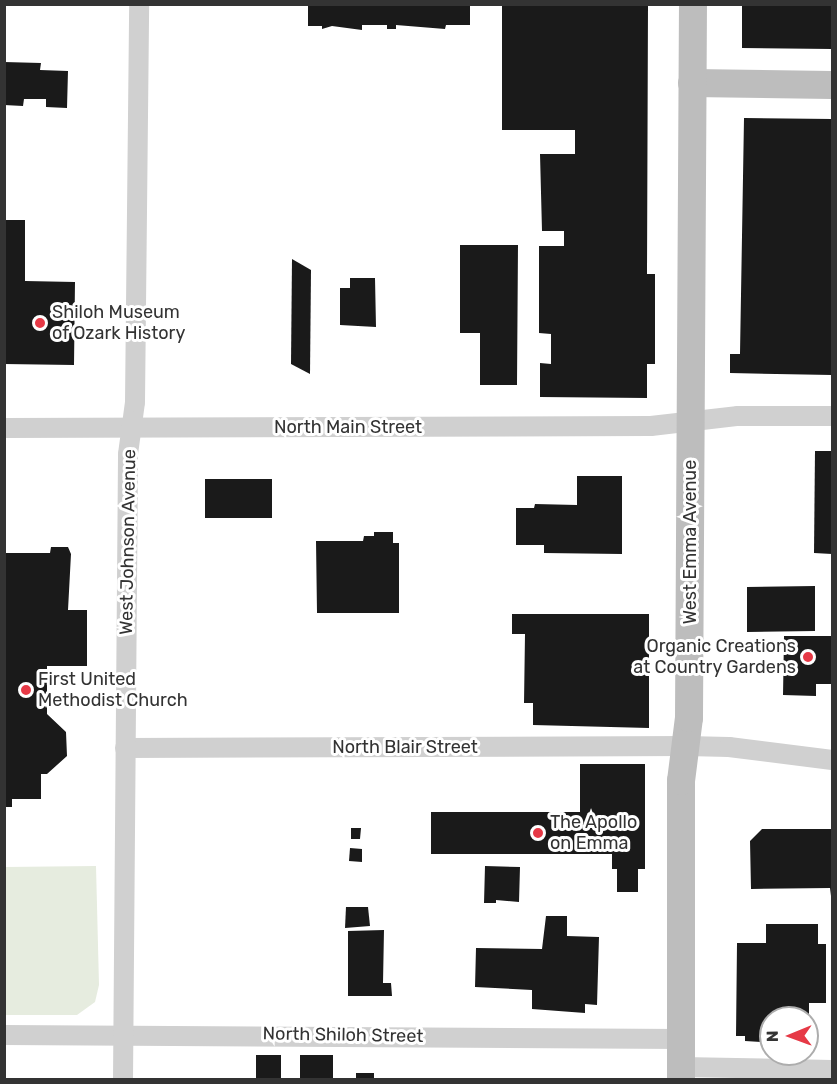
<!DOCTYPE html>
<style>
body{margin:0}
#map{position:relative;width:837px;height:1084px;overflow:hidden;background:#fff;font-family:Rubik,sans-serif}
div>[style]{position:absolute}
.green>*{inset:0;background:#e6ecdf}
.building>*{inset:0;background:#1a1a1a}
.street>*{height:20px;margin:-10px;padding:0 10px;transform-origin:10px;border-radius:10px;background:#d0d0d0}
.secondary>*{height:28px;margin:-14px;padding:0 14px;transform-origin:14px;border-radius:14px;background:#bdbdbd}
.dots>*{width:16px;height:16px;translate:-50% -50%;box-sizing:border-box;border:3px solid #fff;border-radius:50%}
span{translate:-50% -50%;white-space:nowrap;text-align:center;line-height:1.15;-webkit-text-stroke:6px #fff;paint-order:stroke}
.poi-label{font-size:18px;color:#333}
.left{translate:0 -50%;text-align:left}
.right{translate:-100% -50%;text-align:right}
.street-label{font-size:18px;color:#333}
.frame{position:absolute;inset:0;border:6px solid #333;pointer-events:none}
.north{position:absolute;left:759px;top:1006px;width:60px;height:60px;box-sizing:border-box;background:#fff;border:2px solid #adadad;border-radius:50%;rotate:269deg;font-size:16px;font-weight:700;line-height:24px;text-align:center;color:#333}
.north::after{content:'';display:block;margin:auto;width:21px;height:27px;background:#e63946;clip-path:polygon(50% 0,100% 100%,50% 72%,0 100%)}
</style>
<div id="map">
<div class="green">
<div style="clip-path:polygon(96px 866px,99px 985px,95px 1002px,77px 1015px,5px 1015px,5px 867px)"></div>
</div>
<div class="building">
<div style="clip-path:polygon(308px 4px,470px 4px,470px 25px,446px 25px,445px 29px,396px 25px,396px 29px,387px 29px,387px 25px,362px 25px,362px 30px,332px 26px,322px 29px,322px 26px,308px 26px)"></div>
<div style="clip-path:polygon(502px 4px,648px 4px,647px 274px,655px 274px,655px 364px,647px 364px,647px 398px,540px 397px,540px 363px,551px 364px,551px 334px,539px 333px,539px 246px,564px 246px,564px 231px,542px 231px,540px 154px,575px 154px,575px 130px,502px 130px)"></div>
<div style="clip-path:polygon(742px 4px,832px 4px,832px 49px,742px 48px)"></div>
<div style="clip-path:polygon(4px 62px,41px 63px,40px 70px,68px 71px,67px 108px,46px 107px,46px 99px,24px 99px,23px 106px,4px 105px)"></div>
<div style="clip-path:polygon(744px 118px,832px 119px,832px 375px,730px 373px,730px 354px,740px 354px)"></div>
<div style="clip-path:polygon(4px 220px,25px 220px,25px 281px,75px 282px,74px 365px,4px 364px)"></div>
<div style="clip-path:polygon(460px 245px,518px 245px,517px 385px,480px 385px,480px 333px,460px 333px)"></div>
<div style="clip-path:polygon(292px 259px,311px 270px,310px 374px,291px 364px)"></div>
<div style="clip-path:polygon(350px 278px,375px 278px,376px 327px,340px 325px,340px 288px,350px 288px)"></div>
<div style="clip-path:polygon(815px 451px,832px 451px,832px 554px,814px 553px)"></div>
<div style="clip-path:polygon(577px 476px,622px 476px,622px 554px,544px 553px,544px 545px,516px 545px,516px 508px,534px 508px,535px 504px,577px 505px)"></div>
<div style="clip-path:polygon(205px 479px,272px 479px,272px 518px,205px 518px)"></div>
<div style="clip-path:polygon(374px 532px,393px 532px,393px 543px,399px 543px,399px 613px,317px 613px,316px 541px,363px 541px,364px 536px,374px 536px)"></div>
<div style="clip-path:polygon(51px 547px,68px 547px,71px 554px,68px 610px,87px 610px,87px 666px,47px 666px,47px 714px,66px 732px,67px 756px,47px 774px,41px 774px,41px 799px,12px 799px,12px 807px,4px 807px,4px 553px,50px 553px)"></div>
<div style="clip-path:polygon(815px 586px,815px 631px,747px 632px,747px 587px)"></div>
<div style="clip-path:polygon(512px 614px,649px 614px,649px 728px,533px 725px,533px 703px,524px 703px,525px 634px,512px 634px)"></div>
<div style="clip-path:polygon(784px 636px,832px 636px,832px 684px,816px 684px,816px 696px,783px 695px)"></div>
<div style="clip-path:polygon(580px 764px,645px 764px,645px 869px,638px 869px,638px 892px,617px 892px,617px 869px,612px 869px,612px 854px,431px 854px,431px 812px,580px 812px)"></div>
<div style="clip-path:polygon(351px 828px,361px 828px,360px 839px,351px 839px)"></div>
<div style="clip-path:polygon(762px 829px,832px 829px,832px 904px,830px 888px,751px 889px,750px 841px)"></div>
<div style="clip-path:polygon(350px 848px,362px 849px,362px 862px,349px 861px)"></div>
<div style="clip-path:polygon(485px 866px,520px 867px,519px 902px,496px 900px,496px 903px,484px 903px)"></div>
<div style="clip-path:polygon(346px 907px,368px 907px,370px 926px,345px 928px)"></div>
<div style="clip-path:polygon(546px 916px,567px 916px,567px 936px,599px 937px,597px 1005px,585px 1004px,585px 1013px,532px 1009px,532px 990px,475px 987px,476px 948px,542px 949px)"></div>
<div style="clip-path:polygon(766px 924px,818px 924px,818px 944px,826px 944px,826px 1003px,809px 1003px,809px 1018px,771px 1018px,771px 1036px,761px 1036px,761px 1042px,745px 1041px,745px 1036px,736px 1036px,737px 943px,766px 943px)"></div>
<div style="clip-path:polygon(384px 930px,383px 983px,391px 983px,392px 996px,348px 996px,348px 931px)"></div>
<div style="clip-path:polygon(256px 1055px,281px 1055px,281px 1080px,256px 1080px)"></div>
<div style="clip-path:polygon(300px 1055px,333px 1055px,333px 1080px,300px 1080px)"></div>
<div style="clip-path:polygon(356px 1073px,374px 1073px,374px 1080px,356px 1080px)"></div>
</div>
<div class="street">
<div style="left:4px;top:428px;width:647px;rotate:-0.18deg"></div>
<div style="left:651px;top:426px;width:88px;rotate:-6.6deg"></div>
<div style="left:738px;top:416px;width:94px"></div>
<div style="left:125px;top:748px;width:561px;rotate:-0.2deg"></div>
<div style="left:686px;top:746px;width:43px;rotate:1.3deg"></div>
<div style="left:729px;top:747px;width:104px;rotate:7.2deg"></div>
<div style="left:4px;top:1035px;width:677px;rotate:0.34deg"></div>
<div style="left:681px;top:1067px;width:151px;rotate:1.1deg"></div>
<div style="left:123px;top:1080px;width:626px;rotate:-89.54deg"></div>
<div style="left:128px;top:454px;width:52px;rotate:-82.3deg"></div>
<div style="left:135px;top:402px;width:398px;rotate:-89.4deg"></div>
</div>
<div class="secondary">
<div style="left:692px;top:83px;width:140px;rotate:0.8deg"></div>
<div style="left:681px;top:1080px;width:299px;rotate:-90deg"></div>
<div style="left:681px;top:781px;width:64px;rotate:-82.8deg"></div>
<div style="left:689px;top:718px;width:714px;rotate:-89.68deg"></div>
</div>
<div class="dots">
<div style="left:40px;top:323px;background:#e63946"></div>
<div style="left:808px;top:657px;background:#e63946"></div>
<div style="left:26px;top:690px;background:#e63946"></div>
<div style="left:538px;top:833px;background:#e63946"></div>
</div>
<div class="poi-label">
<span class="left" style="left:52px;top:323px">Shiloh Museum<br>of Ozark History</span>
<span class="right" style="left:796px;top:657px">Organic Creations<br>at Country Gardens</span>
<span class="left" style="left:38px;top:690px">First United<br>Methodist Church</span>
<span class="left" style="left:550px;top:833px">The Apollo<br>on Emma</span>
</div>
<div class="street-label">
<span style="left:348px;top:427px">North Main Street</span>
<span style="left:128px;top:542px;rotate:-89deg">West Johnson Avenue</span>
<span style="left:690px;top:542px;rotate:-90deg">West Emma Avenue</span>
<span style="left:405px;top:747px">North Blair Street</span>
<span style="left:343px;top:1035px;rotate:1deg">North Shiloh Street</span>
</div>
<div class="frame"></div>
<div class="north">N</div>
</div>
